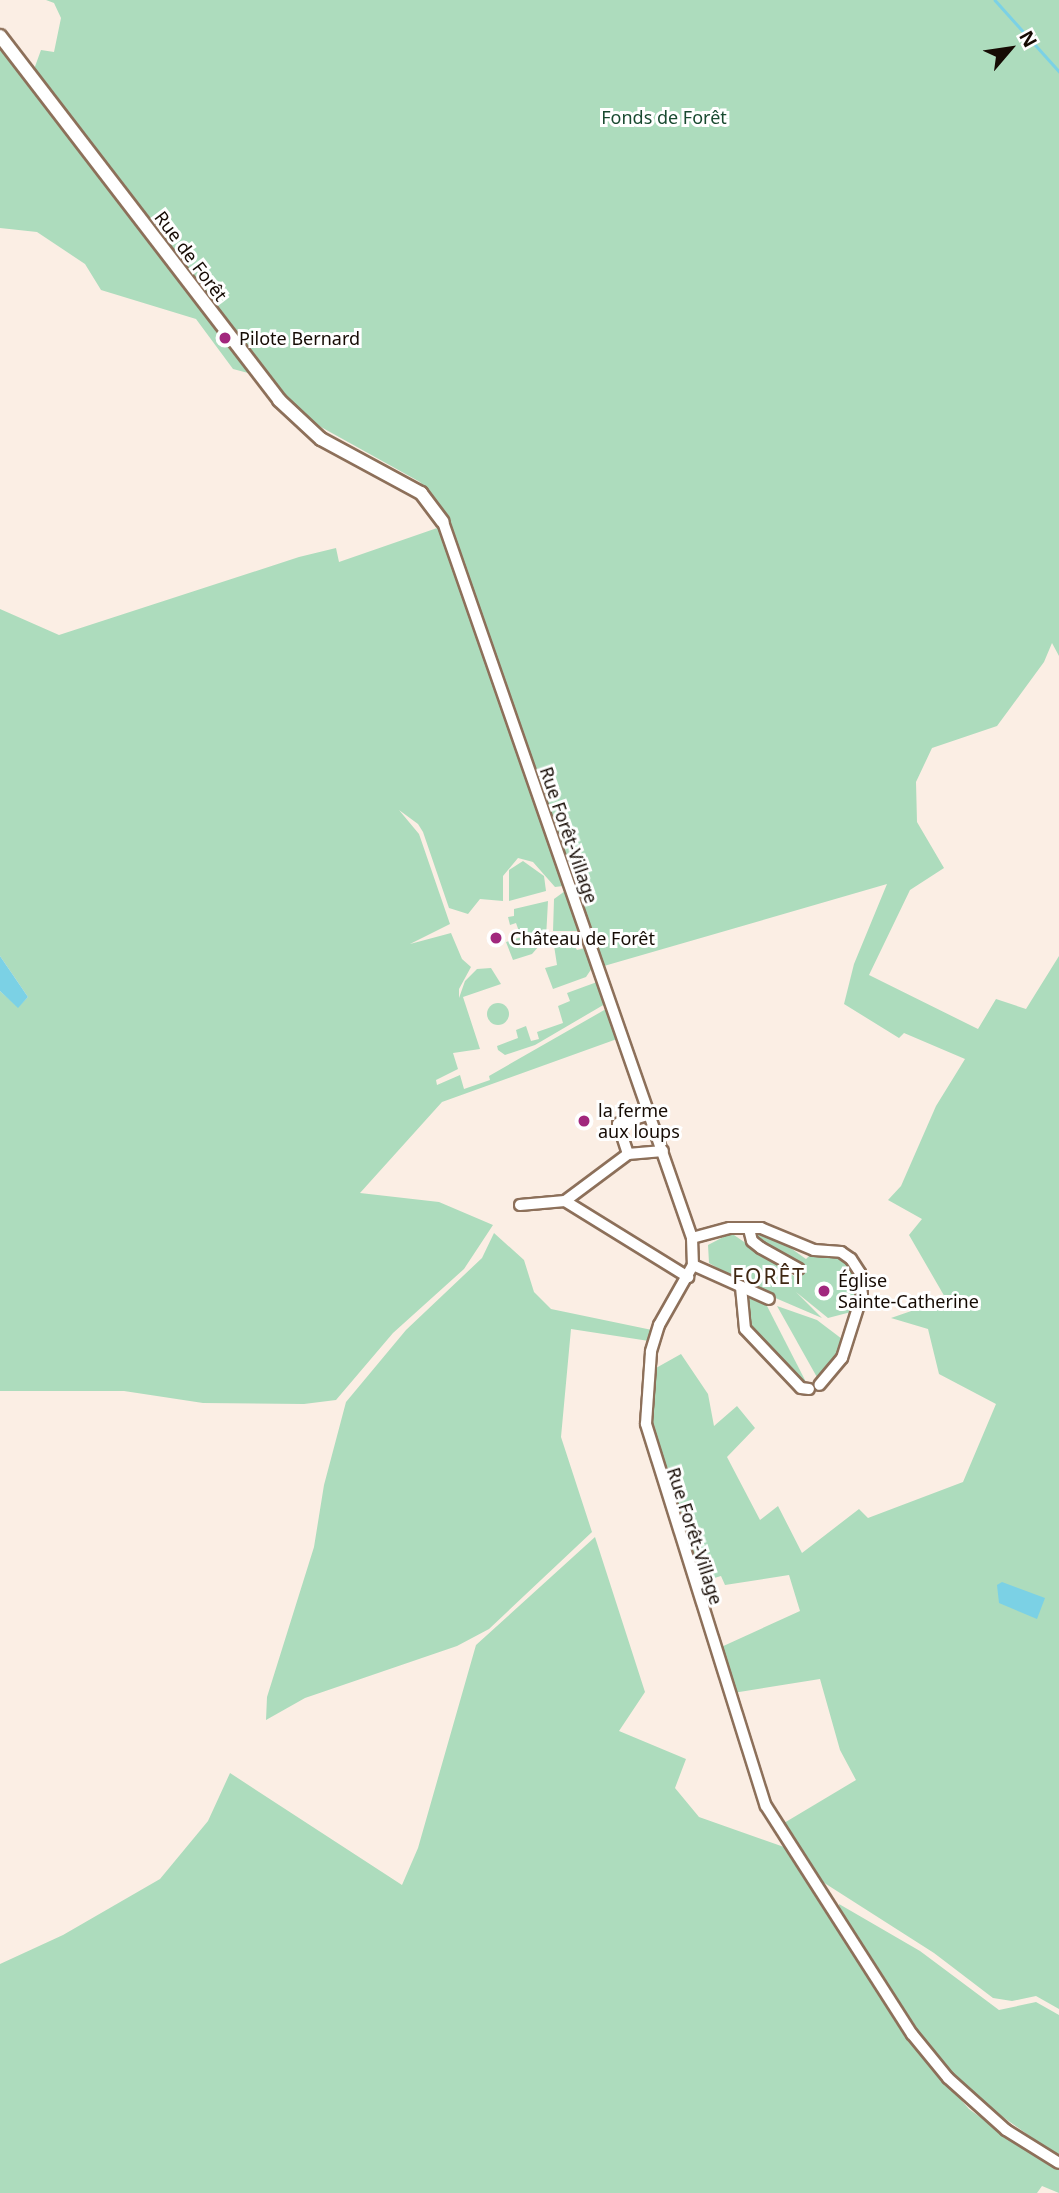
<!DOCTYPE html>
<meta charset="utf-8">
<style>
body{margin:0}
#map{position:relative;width:1059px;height:2193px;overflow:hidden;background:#fbeee4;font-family:"Noto Sans",sans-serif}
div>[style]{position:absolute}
.green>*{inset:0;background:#addcbd}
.round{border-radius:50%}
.water>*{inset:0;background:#7bd1e5}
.stream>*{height:2.5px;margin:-1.25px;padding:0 1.25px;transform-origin:1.25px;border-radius:1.25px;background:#7bd1e5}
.roads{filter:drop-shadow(2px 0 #8d705a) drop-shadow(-2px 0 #8d705a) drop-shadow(0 2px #8d705a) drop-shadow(0 -2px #8d705a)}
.minor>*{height:10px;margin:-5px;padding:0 5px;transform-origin:5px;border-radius:5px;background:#fff}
.tertiary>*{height:12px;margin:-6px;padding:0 6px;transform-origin:6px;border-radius:6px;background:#fff}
.dots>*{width:19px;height:19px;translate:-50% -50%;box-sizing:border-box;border:4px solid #fff;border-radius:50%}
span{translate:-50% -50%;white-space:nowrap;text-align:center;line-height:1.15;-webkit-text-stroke:6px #fff;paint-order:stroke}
.park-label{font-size:18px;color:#194a30}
.street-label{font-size:18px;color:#160b04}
.poi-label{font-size:18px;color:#160b04}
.left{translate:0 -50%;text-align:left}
.quarter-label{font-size:21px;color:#402813;letter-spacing:2px}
.north{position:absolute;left:975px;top:14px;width:70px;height:70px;-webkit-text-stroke:5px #fff;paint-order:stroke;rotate:61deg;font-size:19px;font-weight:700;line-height:28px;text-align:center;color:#160b04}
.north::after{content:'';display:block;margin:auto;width:24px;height:32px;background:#160b04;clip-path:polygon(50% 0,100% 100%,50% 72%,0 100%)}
</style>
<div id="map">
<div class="green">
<div style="clip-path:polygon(46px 0,1059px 0,1059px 656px,1052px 643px,1044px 662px,997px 726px,932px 748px,916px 782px,917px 822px,944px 868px,910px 890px,869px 975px,978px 1029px,996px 999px,1026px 1009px,1059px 956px,1059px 2009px,1036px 1996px,1012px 2001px,993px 1998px,934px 1953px,815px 1877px,784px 1823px,856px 1780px,840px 1750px,820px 1679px,733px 1693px,719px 1648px,800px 1611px,789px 1575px,725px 1585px,721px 1576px,698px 1583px,649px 1426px,656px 1368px,681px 1354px,708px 1394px,714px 1426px,737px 1406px,755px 1428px,727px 1457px,760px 1520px,778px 1506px,802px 1553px,859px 1509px,868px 1518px,963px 1482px,996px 1404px,939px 1374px,928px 1329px,891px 1318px,946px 1299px,909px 1235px,922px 1219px,888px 1200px,901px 1186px,936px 1106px,965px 1059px,904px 1033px,899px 1038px,844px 1004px,854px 964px,887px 884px,604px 966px,448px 516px,420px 482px,303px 417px,268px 378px,33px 72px,41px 50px,54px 52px,61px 18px,54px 3px)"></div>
<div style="clip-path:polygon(0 44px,252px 374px,233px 369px,196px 319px,101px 290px,85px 264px,37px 232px,0 228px)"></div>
<div style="clip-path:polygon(440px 527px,563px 886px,555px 887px,533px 862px,518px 858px,503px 876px,503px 901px,480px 899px,468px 914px,449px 908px,423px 832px,418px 824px,399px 810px,419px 834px,450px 924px,410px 944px,451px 933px,462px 959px,471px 967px,459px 989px,459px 998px,465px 981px,477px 969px,491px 968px,501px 984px,463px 997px,480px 1049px,453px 1053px,458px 1069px,436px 1080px,437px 1085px,460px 1075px,464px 1089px,490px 1080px,489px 1076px,606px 1009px,617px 1039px,442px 1102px,360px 1193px,439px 1202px,493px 1225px,464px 1269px,393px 1333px,336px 1400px,304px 1404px,203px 1403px,124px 1391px,0 1391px,0 991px,18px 1007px,28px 997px,0 956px,0 609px,59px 635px,299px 557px,336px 548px,339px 562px)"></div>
<div style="clip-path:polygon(523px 861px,544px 876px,546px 891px,509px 901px,509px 870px)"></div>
<div style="clip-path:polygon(565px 891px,579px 931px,553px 931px,554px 899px)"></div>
<div style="clip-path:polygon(548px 901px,546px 938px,532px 954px,513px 960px,506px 942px,521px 937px,516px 923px,510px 925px,508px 917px,514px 916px,514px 909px)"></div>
<div style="clip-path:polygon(567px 934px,577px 950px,585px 948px,592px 968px,586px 977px,553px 989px,545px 968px,557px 965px,553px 939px)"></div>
<div style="clip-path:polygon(597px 982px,605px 1004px,535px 1045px,505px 1055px,498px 1050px,497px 1046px,518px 1038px,516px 1030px,526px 1026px,531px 1041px,539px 1039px,537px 1032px,563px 1023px,558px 1006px,570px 1001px,567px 993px)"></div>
<div class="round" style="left:487px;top:1003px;width:22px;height:22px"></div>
<div style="clip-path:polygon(494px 1233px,524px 1260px,534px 1292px,551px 1309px,652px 1330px,649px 1341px,571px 1329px,561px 1437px,592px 1532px,489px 1629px,457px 1646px,305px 1698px,266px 1720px,267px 1697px,314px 1547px,324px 1485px,346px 1402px,406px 1330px,482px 1258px)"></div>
<div style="clip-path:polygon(731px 1233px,794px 1276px,800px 1268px,764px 1248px,756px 1234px,778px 1239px,806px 1259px,811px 1254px,837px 1257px,852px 1264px,859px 1278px,851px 1312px,828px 1318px,796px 1292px,822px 1318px,750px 1287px,709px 1263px,708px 1245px)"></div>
<div style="clip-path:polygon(745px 1293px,766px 1304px,806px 1382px,803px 1384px,748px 1325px)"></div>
<div style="clip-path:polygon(777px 1306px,817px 1320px,842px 1339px,841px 1356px,818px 1379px)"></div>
<div style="clip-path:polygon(595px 1537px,645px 1692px,619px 1731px,686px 1759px,675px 1788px,699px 1817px,784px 1847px,899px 2024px,935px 2070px,969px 2109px,1020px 2146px,1059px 2167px,1059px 2193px,1042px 2186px,1037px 2193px,0 2193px,0 1964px,63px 1935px,160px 1879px,208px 1821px,230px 1773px,402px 1885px,418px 1848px,476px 1645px)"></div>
<div style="clip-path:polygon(839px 1904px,920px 1951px,999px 2010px,1036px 2002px,1059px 2015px,1059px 2157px,965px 2090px,930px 2052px,840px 1917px)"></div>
</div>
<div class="water">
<div style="clip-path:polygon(0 956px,28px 997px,18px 1008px,0 991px)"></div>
<div style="clip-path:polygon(1002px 1582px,1045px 1598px,1037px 1619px,999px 1603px,997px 1585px)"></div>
</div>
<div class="stream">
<div style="left:995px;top:0;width:96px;rotate:48deg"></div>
</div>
<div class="roads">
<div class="minor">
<div style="left:443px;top:522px;width:758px;rotate:70.82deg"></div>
<div style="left:692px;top:1238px;width:27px;rotate:88deg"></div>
<div style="left:693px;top:1265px;width:69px;rotate:119.5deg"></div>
<div style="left:659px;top:1325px;width:28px;rotate:107deg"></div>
<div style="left:651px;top:1352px;width:72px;rotate:94deg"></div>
<div style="left:646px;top:1424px;width:400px;rotate:72.6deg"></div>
<div style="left:766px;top:1806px;width:271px;rotate:57.4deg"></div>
<div style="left:912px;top:2034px;width:57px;rotate:50.7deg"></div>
<div style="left:948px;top:2078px;width:78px;rotate:41.9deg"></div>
<div style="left:1006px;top:2130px;width:62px;rotate:31.9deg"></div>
<div style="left:628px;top:1154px;width:32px;rotate:-108deg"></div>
<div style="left:618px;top:1124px;width:34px;rotate:-17deg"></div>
<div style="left:628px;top:1154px;width:35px;rotate:-5deg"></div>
<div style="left:565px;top:1201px;width:145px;rotate:31.7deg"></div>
<div style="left:520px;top:1205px;width:45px;rotate:-5.1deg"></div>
<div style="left:565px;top:1201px;width:79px;rotate:-36.7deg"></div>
<div style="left:749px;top:1229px;width:12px;rotate:76deg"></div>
<div style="left:752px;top:1241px;width:11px;rotate:38deg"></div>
<div style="left:761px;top:1248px;width:43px;rotate:28.9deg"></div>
<div style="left:692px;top:1238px;width:39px;rotate:-15deg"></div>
<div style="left:730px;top:1228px;width:31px"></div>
<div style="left:761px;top:1228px;width:57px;rotate:22.5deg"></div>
<div style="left:814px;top:1250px;width:27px;rotate:4deg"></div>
<div style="left:841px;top:1252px;width:12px;rotate:35deg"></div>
<div style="left:851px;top:1259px;width:17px;rotate:57deg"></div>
<div style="left:860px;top:1273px;width:22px;rotate:85deg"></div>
<div style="left:862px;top:1295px;width:66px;rotate:107.6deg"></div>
<div style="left:842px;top:1358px;width:35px;rotate:130deg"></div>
<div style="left:693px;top:1265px;width:83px;rotate:24.1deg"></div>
<div style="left:741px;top:1287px;width:42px;rotate:84.6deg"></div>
<div style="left:745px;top:1329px;width:81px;rotate:46.5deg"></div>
<div style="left:801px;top:1388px;width:8px;rotate:7deg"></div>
</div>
<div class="tertiary">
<div style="left:0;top:36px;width:459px;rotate:52.5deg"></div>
<div style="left:279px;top:400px;width:57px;rotate:42.9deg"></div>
<div style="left:321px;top:439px;width:114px;rotate:28.4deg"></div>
<div style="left:421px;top:493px;width:36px;rotate:53deg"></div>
</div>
</div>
<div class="dots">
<div style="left:225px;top:338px;background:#a1277d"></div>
<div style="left:496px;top:938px;background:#a1277d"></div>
<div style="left:584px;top:1121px;background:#a1277d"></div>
<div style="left:824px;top:1291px;background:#a1277d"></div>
</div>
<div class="park-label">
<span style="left:664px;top:117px">Fonds de Forêt</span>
</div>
<div class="street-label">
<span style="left:191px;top:256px;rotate:53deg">Rue de Forêt</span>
<span style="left:569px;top:835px;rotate:71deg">Rue Forêt-Village</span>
<span style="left:695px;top:1536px;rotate:72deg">Rue Forêt-Village</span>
</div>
<div class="poi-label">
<span class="left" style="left:239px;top:338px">Pilote Bernard</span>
<span class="left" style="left:510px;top:938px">Château de Forêt</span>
<span class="left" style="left:598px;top:1121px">la ferme<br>aux loups</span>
<span class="left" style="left:838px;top:1291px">Église<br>Sainte-Catherine</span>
</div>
<div class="quarter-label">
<span style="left:769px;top:1276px">FORÊT</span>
</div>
<div class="north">N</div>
</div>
